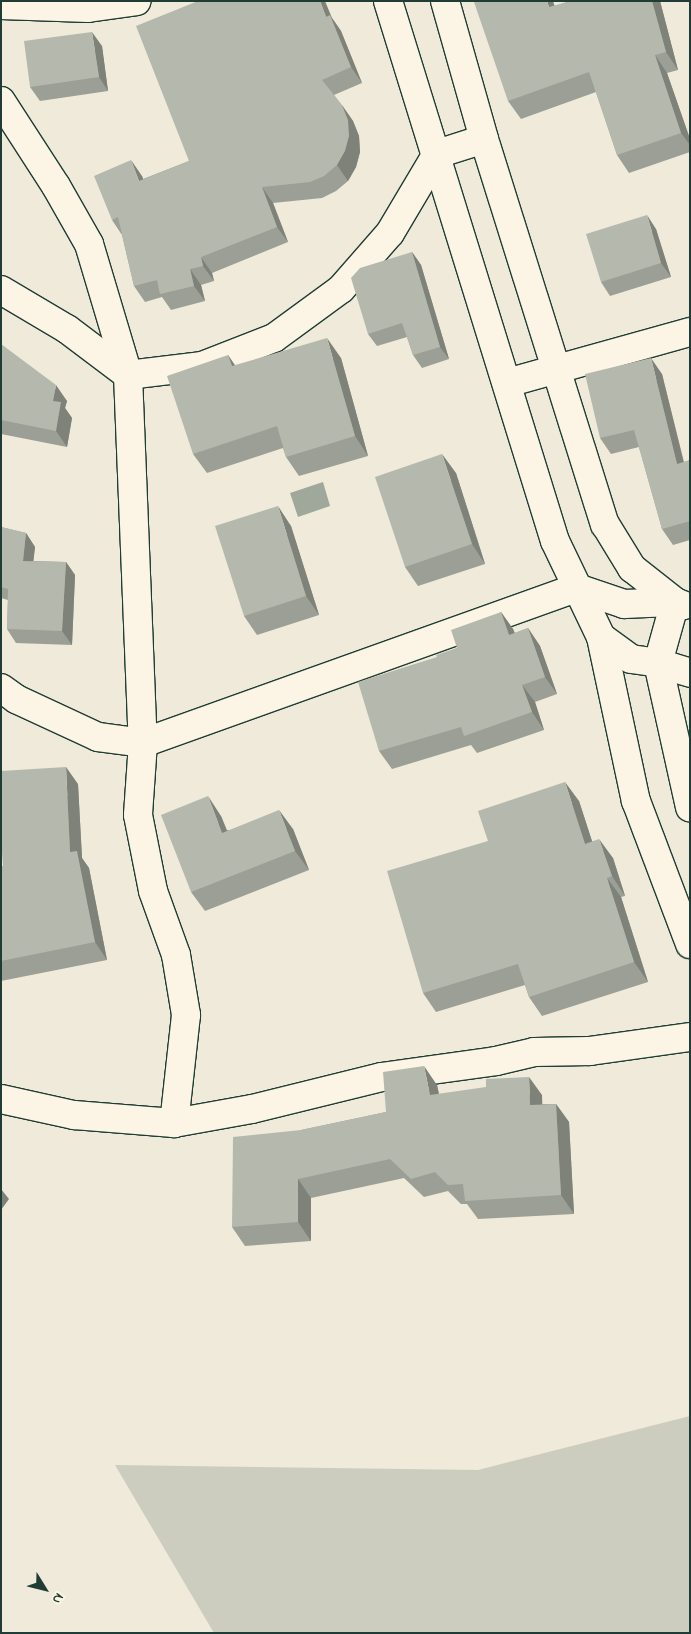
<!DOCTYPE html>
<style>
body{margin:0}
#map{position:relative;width:691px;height:1634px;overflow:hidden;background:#efeada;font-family:"Indie Flower",sans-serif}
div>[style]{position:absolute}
.green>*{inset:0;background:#cccdbf}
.water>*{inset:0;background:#9fa89a}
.roads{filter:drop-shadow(1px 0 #1f3d34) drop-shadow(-1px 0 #1f3d34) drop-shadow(0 1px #1f3d34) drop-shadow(0 -1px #1f3d34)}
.street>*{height:28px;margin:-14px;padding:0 14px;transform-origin:14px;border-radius:14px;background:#fcf5e5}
.wall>*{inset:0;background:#9c9f95}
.shaded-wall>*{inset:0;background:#7f8279}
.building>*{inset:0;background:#b5b9ad}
span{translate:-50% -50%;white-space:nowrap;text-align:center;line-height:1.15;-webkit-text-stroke:4px #fcf5e5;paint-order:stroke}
.frame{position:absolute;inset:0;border:2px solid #1f3d34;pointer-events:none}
.north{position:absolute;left:20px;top:1564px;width:50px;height:50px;-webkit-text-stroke:4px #fcf5e5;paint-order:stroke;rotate:126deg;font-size:14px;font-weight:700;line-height:20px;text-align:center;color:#1f3d34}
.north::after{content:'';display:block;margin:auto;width:18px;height:22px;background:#1f3d34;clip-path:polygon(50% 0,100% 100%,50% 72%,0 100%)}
</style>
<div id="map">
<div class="green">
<div style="clip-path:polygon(690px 1416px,690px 1633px,214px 1633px,115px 1465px,478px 1470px)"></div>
</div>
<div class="water">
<div style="clip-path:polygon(323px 482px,330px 506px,298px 517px,290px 493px)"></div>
</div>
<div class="roads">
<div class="street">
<div style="left:388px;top:1px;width:565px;rotate:72.82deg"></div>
<div style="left:555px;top:541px;width:106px;rotate:64.4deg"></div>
<div style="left:601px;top:637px;width:168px;rotate:78deg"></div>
<div style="left:636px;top:801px;width:153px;rotate:69.3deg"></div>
<div style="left:445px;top:1px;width:143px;rotate:74.2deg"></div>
<div style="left:484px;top:139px;width:404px;rotate:72.6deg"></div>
<div style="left:605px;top:524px;width:52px;rotate:58.5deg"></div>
<div style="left:632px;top:568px;width:55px;rotate:38.3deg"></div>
<div style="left:675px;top:602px;width:9px;rotate:21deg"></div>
<div style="left:1px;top:5px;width:87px;rotate:2deg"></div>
<div style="left:88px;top:8px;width:49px;rotate:-8.1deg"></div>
<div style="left:1px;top:101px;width:101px;rotate:57.1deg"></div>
<div style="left:56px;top:186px;width:67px;rotate:60.4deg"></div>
<div style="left:89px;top:244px;width:137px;rotate:73.4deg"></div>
<div style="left:128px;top:375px;width:368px;rotate:87.7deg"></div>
<div style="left:143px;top:743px;width:72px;rotate:94deg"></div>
<div style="left:138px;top:815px;width:77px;rotate:78.8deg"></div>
<div style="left:153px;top:891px;width:68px;rotate:70.2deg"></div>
<div style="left:176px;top:955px;width:61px;rotate:80.5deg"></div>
<div style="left:186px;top:1015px;width:109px;rotate:96.3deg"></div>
<div style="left:1px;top:290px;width:77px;rotate:30.6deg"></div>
<div style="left:67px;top:329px;width:76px;rotate:37deg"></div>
<div style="left:128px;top:375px;width:75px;rotate:-6.9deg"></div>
<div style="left:202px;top:366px;width:77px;rotate:-21.3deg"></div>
<div style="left:274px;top:338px;width:83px;rotate:-36.2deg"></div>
<div style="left:341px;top:289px;width:74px;rotate:-48.8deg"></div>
<div style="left:390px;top:233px;width:92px;rotate:-59.3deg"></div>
<div style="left:437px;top:154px;width:49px;rotate:-17.7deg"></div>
<div style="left:507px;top:383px;width:190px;rotate:-15.6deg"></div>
<div style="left:675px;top:602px;width:63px;rotate:105.6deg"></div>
<div style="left:658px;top:663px;width:148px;rotate:77.5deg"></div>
<div style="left:601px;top:637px;width:37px;rotate:36deg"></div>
<div style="left:631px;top:659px;width:27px;rotate:8deg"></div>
<div style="left:658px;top:663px;width:34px;rotate:17deg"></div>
<div style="left:1px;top:688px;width:19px;rotate:36deg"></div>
<div style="left:16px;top:699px;width:90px;rotate:24.9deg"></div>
<div style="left:98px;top:737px;width:45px;rotate:7.6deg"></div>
<div style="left:143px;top:743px;width:461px;rotate:-19.7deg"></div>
<div style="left:577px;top:588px;width:50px;rotate:18.8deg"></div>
<div style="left:624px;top:604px;width:51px;rotate:-2.2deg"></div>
<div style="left:1px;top:1099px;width:75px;rotate:12.4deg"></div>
<div style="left:74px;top:1115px;width:100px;rotate:4.6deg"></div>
<div style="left:174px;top:1123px;width:79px;rotate:-10.2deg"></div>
<div style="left:252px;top:1109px;width:133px;rotate:-13.9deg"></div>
<div style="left:381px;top:1077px;width:116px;rotate:-7.9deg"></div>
<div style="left:496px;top:1061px;width:39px;rotate:-13deg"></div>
<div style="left:534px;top:1052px;width:56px;rotate:-1deg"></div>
<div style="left:590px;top:1051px;width:101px;rotate:-8deg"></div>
</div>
</div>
<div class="wall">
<div style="clip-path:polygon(570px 1px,660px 1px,678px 70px,667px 73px,690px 139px,690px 152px,629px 173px,617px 155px,596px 92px,521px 119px,508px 101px,555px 6px)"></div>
<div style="clip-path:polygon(332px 18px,341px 31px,362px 83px,334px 95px,353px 121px,359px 136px,360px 152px,356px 167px,348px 181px,336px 191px,322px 198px,273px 203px,288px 242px,212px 273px,214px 281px,201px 285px,205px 301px,171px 310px,162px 297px,145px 302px,134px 286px,122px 235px,112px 220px,142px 176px,143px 179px,189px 161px)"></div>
<div style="clip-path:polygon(102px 46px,108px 91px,40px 101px,30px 87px)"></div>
<div style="clip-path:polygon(656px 229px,671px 277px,610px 296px,601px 282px)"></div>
<div style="clip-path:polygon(412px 252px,421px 265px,449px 359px,422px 368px,413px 355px,407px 337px,377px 346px,368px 334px)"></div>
<div style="clip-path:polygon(1px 344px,67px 401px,65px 408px,72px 418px,67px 447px,1px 434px)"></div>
<div style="clip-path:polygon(228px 355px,235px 365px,341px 358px,368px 456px,299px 476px,286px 457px,283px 448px,207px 473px,193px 454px)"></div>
<div style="clip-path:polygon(662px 374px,684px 462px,690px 460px,690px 540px,673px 545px,662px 529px,639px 447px,611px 454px,600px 438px)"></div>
<div style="clip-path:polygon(456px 473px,485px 564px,418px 586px,405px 567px)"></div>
<div style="clip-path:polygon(291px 526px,319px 615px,257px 635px,244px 616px)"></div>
<div style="clip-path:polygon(1px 527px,26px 533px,35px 547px,33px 561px,66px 562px,75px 575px,72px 645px,16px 643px,7px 629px,8px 600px,1px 598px)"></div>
<div style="clip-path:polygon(501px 612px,513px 629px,515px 633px,528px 628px,540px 646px,557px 694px,535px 702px,544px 730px,477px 753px,471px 745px,392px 769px,379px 751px,437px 657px,457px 648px)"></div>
<div style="clip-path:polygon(78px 784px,82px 858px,89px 868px,107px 960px,1px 981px,1px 866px,3px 866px)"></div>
<div style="clip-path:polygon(579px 801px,592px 841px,613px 858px,625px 896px,621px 897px,648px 982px,542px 1016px,529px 997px,525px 985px,436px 1012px,423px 993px,488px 841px)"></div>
<div style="clip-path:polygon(221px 816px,227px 830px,293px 829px,309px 870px,205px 911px,191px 892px)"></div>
<div style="clip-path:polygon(437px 1085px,439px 1094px,542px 1095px,542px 1104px,556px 1104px,569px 1122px,574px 1214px,478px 1219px,467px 1204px,461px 1204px,448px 1191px,424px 1197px,404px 1178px,311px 1198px,311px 1241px,245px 1246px,232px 1227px,301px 1130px,386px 1112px)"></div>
</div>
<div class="shaded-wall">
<div style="clip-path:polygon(320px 1px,325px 1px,332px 18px,341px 31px,362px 83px,351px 67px,326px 17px)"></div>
<div style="clip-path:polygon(547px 1px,553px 1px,561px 25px,549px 7px)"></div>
<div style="clip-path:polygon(652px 1px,660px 1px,678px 70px,666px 52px)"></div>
<div style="clip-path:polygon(92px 32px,102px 46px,108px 91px,99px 77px)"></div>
<div style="clip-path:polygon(655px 55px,667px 73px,690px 139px,690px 145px,681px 133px)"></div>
<div style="clip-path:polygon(342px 105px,353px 121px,359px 136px,360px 152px,356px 167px,348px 181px,337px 165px)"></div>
<div style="clip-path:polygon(131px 160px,142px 176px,150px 197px,139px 181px)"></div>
<div style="clip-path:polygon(262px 187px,273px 203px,288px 242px,277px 227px)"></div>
<div style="clip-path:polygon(647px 215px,656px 229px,671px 277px,661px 263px)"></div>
<div style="clip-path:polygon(412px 252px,421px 265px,449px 359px,440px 347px)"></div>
<div style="clip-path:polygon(201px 257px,212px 273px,214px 281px,203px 266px)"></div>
<div style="clip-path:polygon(190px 269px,201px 285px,205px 301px,194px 286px)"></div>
<div style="clip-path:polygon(327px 338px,341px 358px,368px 456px,355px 436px)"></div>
<div style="clip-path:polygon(228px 355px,241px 375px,232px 366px)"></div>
<div style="clip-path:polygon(651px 358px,662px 374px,688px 480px,677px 464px)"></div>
<div style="clip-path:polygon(56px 385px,67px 401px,65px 408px,72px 418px,67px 447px,56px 431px,53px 401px)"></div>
<div style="clip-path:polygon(442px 454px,456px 473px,485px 564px,472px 544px)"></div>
<div style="clip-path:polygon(278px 506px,291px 526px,319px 615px,306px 596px)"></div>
<div style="clip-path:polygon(26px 533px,35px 547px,32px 574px,23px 561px)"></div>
<div style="clip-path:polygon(66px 562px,75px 575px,72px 645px,62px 631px)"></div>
<div style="clip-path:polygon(501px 612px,513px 629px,521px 652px,509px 635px)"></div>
<div style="clip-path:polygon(528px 628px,540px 646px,557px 694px,545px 677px)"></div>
<div style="clip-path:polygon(522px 685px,535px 702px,544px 730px,532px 712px)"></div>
<div style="clip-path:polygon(66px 767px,78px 784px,82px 858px,89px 868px,107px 960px,95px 942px,70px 852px)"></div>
<div style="clip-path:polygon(565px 782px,579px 801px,599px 863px,585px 844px)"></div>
<div style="clip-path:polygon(208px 796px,221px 816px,235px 852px,222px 833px)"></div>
<div style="clip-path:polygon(279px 810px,293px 829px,309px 870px,295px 851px)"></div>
<div style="clip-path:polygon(599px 839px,613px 858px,625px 896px,612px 876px)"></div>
<div style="clip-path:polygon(607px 878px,621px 897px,648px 982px,634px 962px)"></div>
<div style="clip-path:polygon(424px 1066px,437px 1085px,443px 1114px,430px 1095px)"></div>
<div style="clip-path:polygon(529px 1077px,542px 1095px,543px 1124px,530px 1105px)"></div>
<div style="clip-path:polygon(556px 1104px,569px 1122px,574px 1214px,561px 1195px)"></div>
<div style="clip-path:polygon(298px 1179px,311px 1198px,311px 1241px,298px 1222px)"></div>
<div style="clip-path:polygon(1px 1189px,9px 1199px,1px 1210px)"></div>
</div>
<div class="building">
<div style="clip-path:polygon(198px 1px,320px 1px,326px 17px,330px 15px,351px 67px,322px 80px,342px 105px,348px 120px,349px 136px,345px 151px,337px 165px,324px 176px,310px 182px,262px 187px,277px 227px,201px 257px,203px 266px,190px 269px,194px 286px,160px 294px,157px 280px,134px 286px,118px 217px,112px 220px,94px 176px,131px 160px,139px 181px,189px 161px,136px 26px)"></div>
<div style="clip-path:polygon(476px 1px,547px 1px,549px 7px,571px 1px,652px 1px,666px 52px,655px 55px,681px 133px,617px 155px,589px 72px,508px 101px,474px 2px)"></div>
<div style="clip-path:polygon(92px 32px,99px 77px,30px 87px,24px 41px)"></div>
<div style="clip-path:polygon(647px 215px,661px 263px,601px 282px,586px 234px)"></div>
<div style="clip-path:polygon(412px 252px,440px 347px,413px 355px,402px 323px,368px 334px,351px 278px,360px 268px)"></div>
<div style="clip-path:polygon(327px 338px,355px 436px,286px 457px,277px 426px,193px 454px,167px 376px,228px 355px,232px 366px)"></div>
<div style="clip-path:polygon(1px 344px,56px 385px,53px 401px,61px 402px,56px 431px,1px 420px)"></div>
<div style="clip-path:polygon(651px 358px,677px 464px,690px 460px,690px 521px,662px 529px,634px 430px,600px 438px,585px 374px)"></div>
<div style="clip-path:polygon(442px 454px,472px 544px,405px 567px,375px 477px)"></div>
<div style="clip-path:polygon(278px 506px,306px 596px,244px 616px,215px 526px)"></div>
<div style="clip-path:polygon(1px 527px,26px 533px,23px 561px,66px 562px,62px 631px,7px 629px,8px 589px,1px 587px)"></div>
<div style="clip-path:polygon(501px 612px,509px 635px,528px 628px,545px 677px,522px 685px,532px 712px,464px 736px,461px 727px,379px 751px,358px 682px,437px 657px,436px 655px,457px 648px,451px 630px)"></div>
<div style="clip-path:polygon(66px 767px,70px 852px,77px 851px,95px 942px,1px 961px,1px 866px,3px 866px,1px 839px,1px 771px)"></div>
<div style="clip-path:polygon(565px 782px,585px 844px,599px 839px,612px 876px,607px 878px,634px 962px,529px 997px,518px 964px,423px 993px,387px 871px,488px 841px,478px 811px)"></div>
<div style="clip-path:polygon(208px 796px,222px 833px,279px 810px,295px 851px,191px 892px,161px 815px)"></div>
<div style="clip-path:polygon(424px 1066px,430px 1095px,486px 1087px,486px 1079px,529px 1077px,530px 1105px,556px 1104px,561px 1195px,465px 1201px,463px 1184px,448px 1185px,435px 1172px,411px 1179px,390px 1159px,298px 1179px,298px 1222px,232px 1227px,233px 1137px,301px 1130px,386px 1112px,383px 1072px)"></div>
</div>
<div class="frame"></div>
<div class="north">N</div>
</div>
